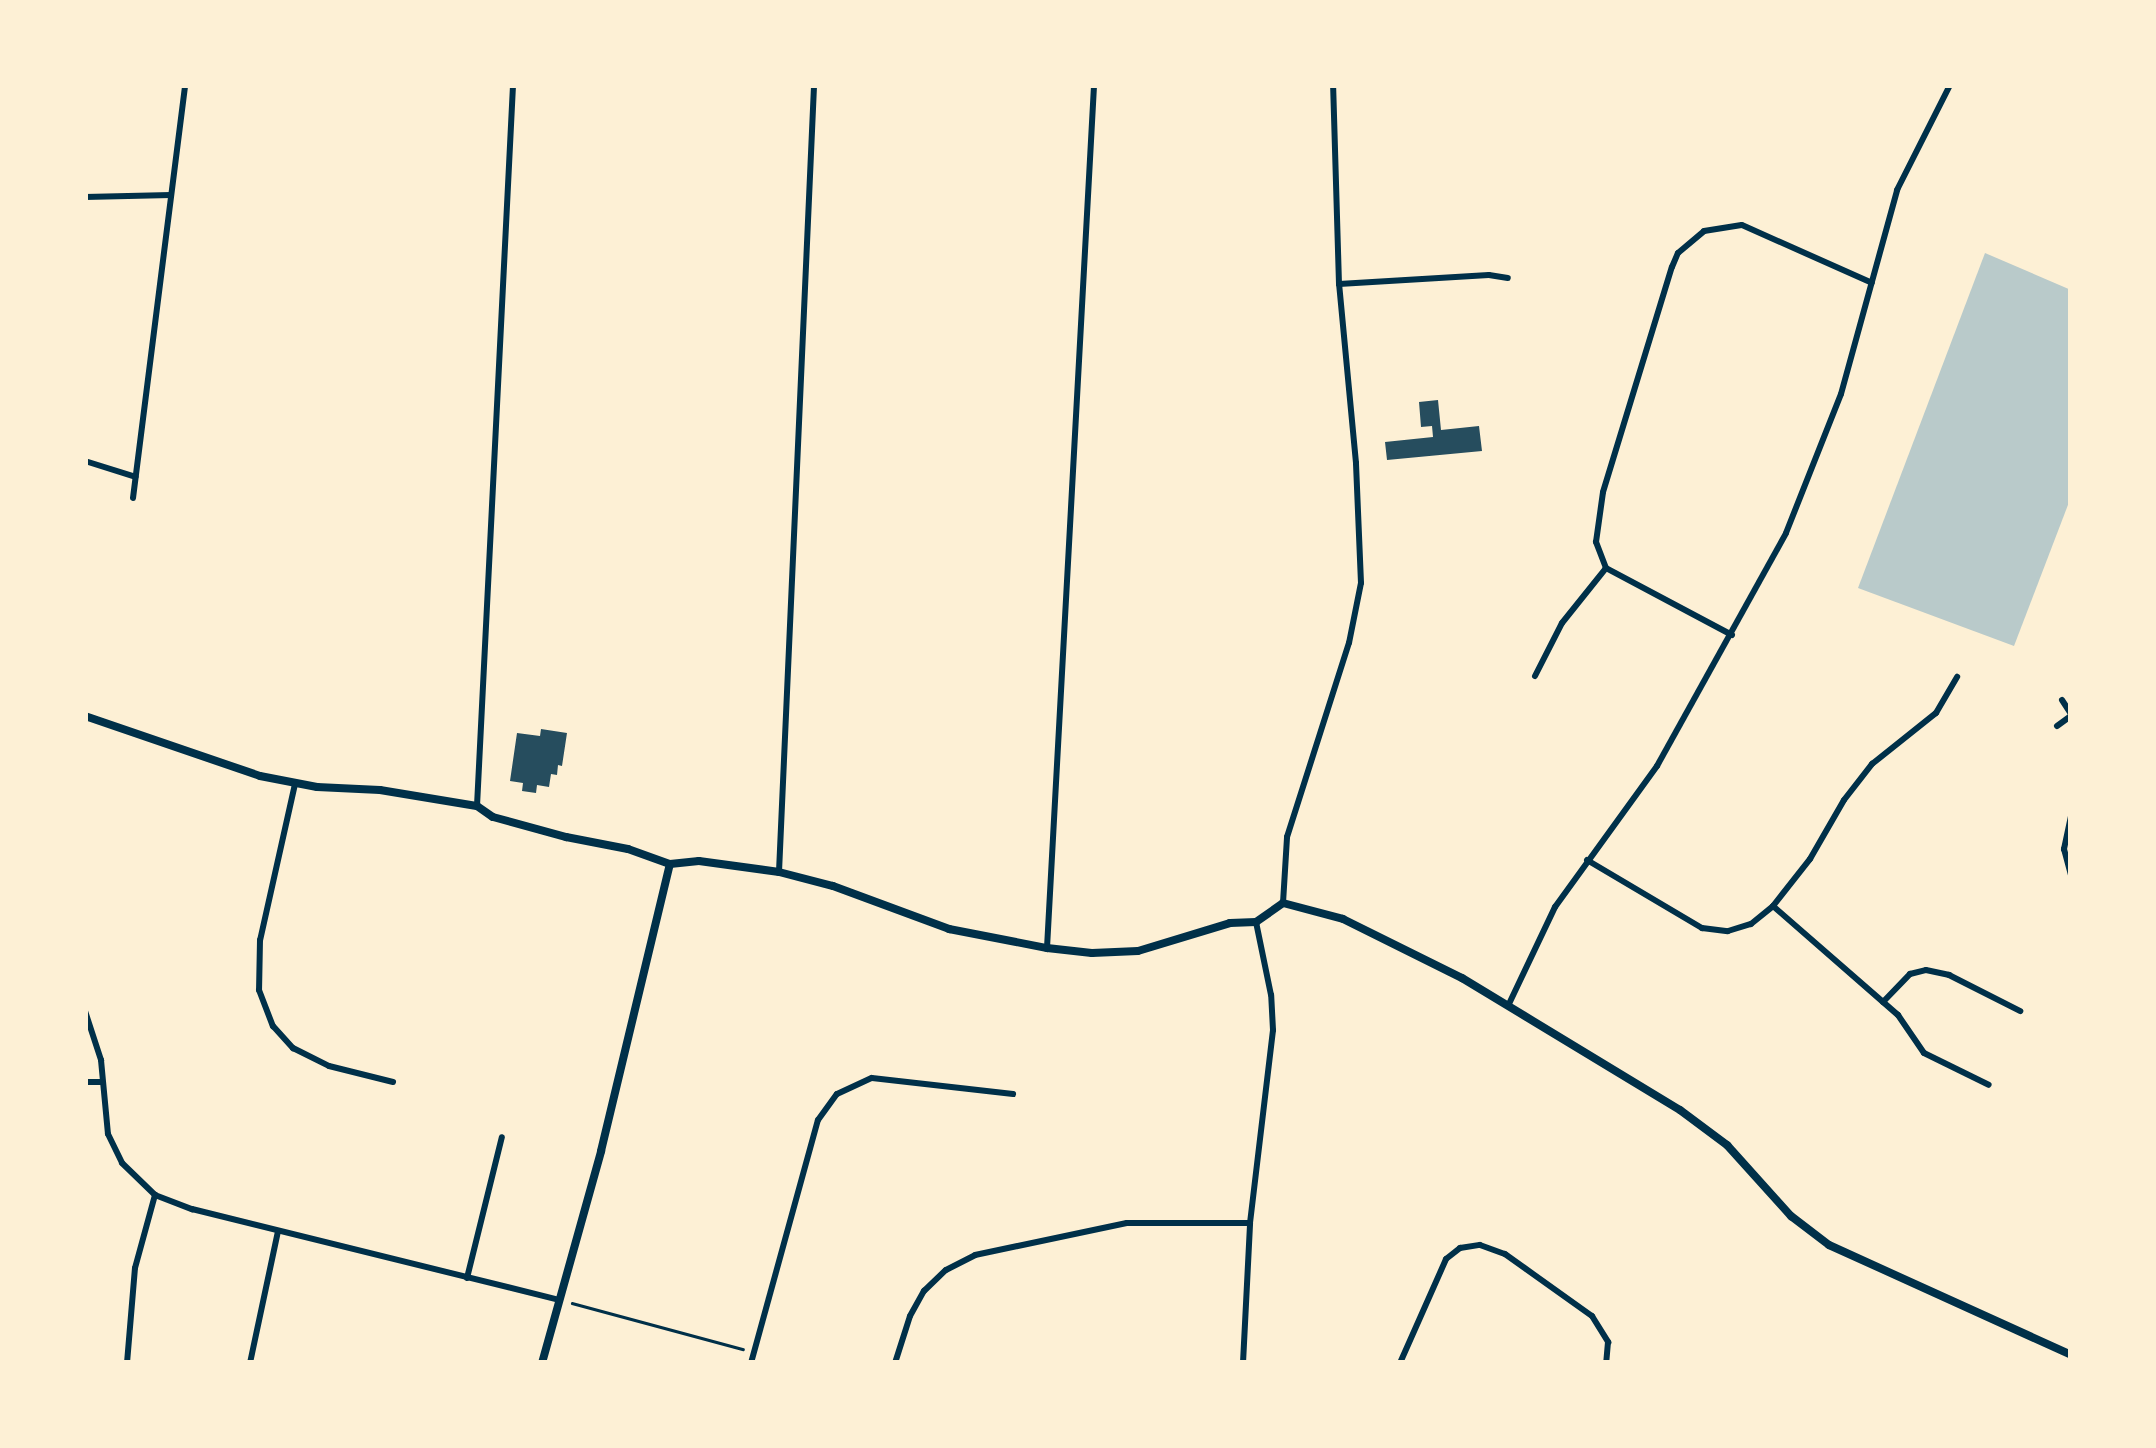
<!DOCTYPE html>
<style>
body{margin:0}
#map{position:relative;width:2156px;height:1448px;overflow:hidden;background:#fdf0d5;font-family:Raleway,sans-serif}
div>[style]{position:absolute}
.green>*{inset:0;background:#b9caca}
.building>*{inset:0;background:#264d5e}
.path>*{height:2.5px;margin:-1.25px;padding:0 1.25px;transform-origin:1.25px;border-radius:1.25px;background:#003049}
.minor>*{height:6px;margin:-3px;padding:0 3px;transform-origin:3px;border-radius:3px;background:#003049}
.tertiary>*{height:8px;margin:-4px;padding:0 4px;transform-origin:4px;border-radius:4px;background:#003049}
span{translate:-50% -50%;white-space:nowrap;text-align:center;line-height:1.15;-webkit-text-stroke:9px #fdf0d5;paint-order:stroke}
.frame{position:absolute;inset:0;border:88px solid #fdf0d5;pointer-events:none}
</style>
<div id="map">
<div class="green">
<div style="clip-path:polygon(1985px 253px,2071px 290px,2071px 497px,2014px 646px,1858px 588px)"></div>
</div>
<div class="building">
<div style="clip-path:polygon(1438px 400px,1441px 430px,1479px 426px,1482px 451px,1387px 460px,1385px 442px,1433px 437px,1432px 426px,1421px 427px,1419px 402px)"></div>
<div style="clip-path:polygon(541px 729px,567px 733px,562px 766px,558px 765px,557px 775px,551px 774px,549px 787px,537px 785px,536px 793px,522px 791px,523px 783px,510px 781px,517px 733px,540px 736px)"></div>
</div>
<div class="path">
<div style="left:572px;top:1303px;width:177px;rotate:15.1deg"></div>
</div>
<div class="minor">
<div style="left:85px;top:197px;width:86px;rotate:-1.3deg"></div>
<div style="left:1339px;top:284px;width:150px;rotate:-3.4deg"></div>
<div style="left:1489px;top:275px;width:19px;rotate:9deg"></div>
<div style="left:85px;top:461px;width:53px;rotate:17.4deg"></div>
<div style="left:133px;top:498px;width:416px;rotate:-82.8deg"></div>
<div style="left:1732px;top:635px;width:143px;rotate:-152deg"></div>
<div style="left:1606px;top:568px;width:28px;rotate:-111deg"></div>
<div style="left:1596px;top:542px;width:50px;rotate:-82deg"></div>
<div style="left:1603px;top:492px;width:235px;rotate:-73deg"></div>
<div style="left:1672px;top:267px;width:15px;rotate:-67deg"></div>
<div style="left:1678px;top:253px;width:34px;rotate:-40deg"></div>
<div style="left:1704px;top:231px;width:38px;rotate:-9deg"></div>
<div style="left:1742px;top:225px;width:142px;rotate:24deg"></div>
<div style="left:1535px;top:676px;width:59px;rotate:-63deg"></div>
<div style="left:1562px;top:623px;width:70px;rotate:-51.3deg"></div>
<div style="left:2062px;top:700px;width:17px;rotate:57deg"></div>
<div style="left:2057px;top:726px;width:17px;rotate:-36deg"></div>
<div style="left:295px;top:784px;width:160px;rotate:102.6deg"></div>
<div style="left:260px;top:940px;width:50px;rotate:91.1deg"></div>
<div style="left:259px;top:990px;width:39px;rotate:69deg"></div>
<div style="left:273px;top:1026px;width:30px;rotate:48deg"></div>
<div style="left:293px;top:1048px;width:40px;rotate:26.6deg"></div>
<div style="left:329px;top:1066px;width:66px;rotate:14deg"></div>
<div style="left:477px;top:806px;width:722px;rotate:-87.14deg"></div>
<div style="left:2071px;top:816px;width:34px;rotate:102deg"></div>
<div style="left:2064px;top:849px;width:28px;rotate:75deg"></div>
<div style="left:1587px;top:860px;width:134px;rotate:30.6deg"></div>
<div style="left:1702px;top:928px;width:26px;rotate:7deg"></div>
<div style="left:1728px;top:931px;width:24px;rotate:-17deg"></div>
<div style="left:1751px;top:924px;width:28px;rotate:-39deg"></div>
<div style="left:1773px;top:906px;width:60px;rotate:-51.8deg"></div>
<div style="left:1810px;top:859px;width:68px;rotate:-60deg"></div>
<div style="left:1844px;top:800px;width:46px;rotate:-52.1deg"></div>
<div style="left:1872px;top:764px;width:82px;rotate:-38.6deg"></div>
<div style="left:1936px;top:713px;width:42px;rotate:-59.7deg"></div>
<div style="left:779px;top:872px;width:788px;rotate:-87.45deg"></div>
<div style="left:1283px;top:903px;width:66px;rotate:-86.5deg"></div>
<div style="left:1287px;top:837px;width:204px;rotate:-72.3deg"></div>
<div style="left:1349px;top:643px;width:61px;rotate:-78.7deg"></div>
<div style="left:1361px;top:583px;width:120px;rotate:-92.4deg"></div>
<div style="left:1356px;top:463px;width:180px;rotate:-95.4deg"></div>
<div style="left:1339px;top:284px;width:199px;rotate:-91.7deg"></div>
<div style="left:1773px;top:906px;width:166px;rotate:41.1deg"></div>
<div style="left:1898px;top:1015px;width:46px;rotate:55.6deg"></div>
<div style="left:1924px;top:1053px;width:72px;rotate:26.2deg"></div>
<div style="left:1047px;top:948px;width:864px;rotate:-86.88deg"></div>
<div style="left:1883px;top:1002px;width:39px;rotate:-46deg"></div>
<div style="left:1910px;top:974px;width:16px;rotate:-14deg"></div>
<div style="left:1926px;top:970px;width:24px;rotate:12deg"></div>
<div style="left:1949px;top:975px;width:80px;rotate:26.9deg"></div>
<div style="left:1508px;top:1006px;width:110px;rotate:-64.6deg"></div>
<div style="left:1555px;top:907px;width:174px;rotate:-54.1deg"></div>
<div style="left:1657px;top:766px;width:266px;rotate:-61deg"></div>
<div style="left:1786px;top:533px;width:149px;rotate:-68.4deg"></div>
<div style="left:1841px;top:394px;width:212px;rotate:-74.6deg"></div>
<div style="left:1897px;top:190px;width:118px;rotate:-63.2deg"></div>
<div style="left:85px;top:1011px;width:52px;rotate:71.9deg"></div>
<div style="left:101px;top:1060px;width:74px;rotate:84.6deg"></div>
<div style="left:108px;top:1134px;width:32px;rotate:64deg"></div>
<div style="left:122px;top:1163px;width:46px;rotate:44.1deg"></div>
<div style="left:155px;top:1195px;width:40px;rotate:21deg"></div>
<div style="left:192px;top:1209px;width:379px;rotate:13.9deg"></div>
<div style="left:85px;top:1082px;width:16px"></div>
<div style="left:467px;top:1278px;width:145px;rotate:-76.1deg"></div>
<div style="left:127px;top:1363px;width:95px;rotate:-85.2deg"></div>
<div style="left:135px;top:1268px;width:76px;rotate:-74.7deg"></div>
<div style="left:250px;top:1363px;width:135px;rotate:-78deg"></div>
<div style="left:751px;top:1363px;width:252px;rotate:-74.6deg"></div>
<div style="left:818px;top:1120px;width:32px;rotate:-54deg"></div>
<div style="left:837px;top:1094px;width:38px;rotate:-25deg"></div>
<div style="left:872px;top:1078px;width:142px;rotate:6.5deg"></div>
<div style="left:895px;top:1363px;width:49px;rotate:-72.3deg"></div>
<div style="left:910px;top:1316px;width:29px;rotate:-61deg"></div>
<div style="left:924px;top:1291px;width:30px;rotate:-44deg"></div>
<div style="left:946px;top:1270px;width:33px;rotate:-27deg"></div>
<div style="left:975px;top:1255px;width:155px;rotate:-11.9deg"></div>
<div style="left:1127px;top:1223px;width:123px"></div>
<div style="left:1243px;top:1363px;width:140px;rotate:-87.1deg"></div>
<div style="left:1250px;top:1223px;width:194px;rotate:-83.2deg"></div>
<div style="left:1273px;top:1030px;width:35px;rotate:-93deg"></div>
<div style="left:1271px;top:995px;width:75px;rotate:-101.6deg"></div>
<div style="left:1400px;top:1363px;width:114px;rotate:-66.1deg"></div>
<div style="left:1446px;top:1259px;width:18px;rotate:-38deg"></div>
<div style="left:1460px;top:1248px;width:20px;rotate:-9deg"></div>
<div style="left:1480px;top:1245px;width:27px;rotate:20deg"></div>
<div style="left:1505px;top:1254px;width:107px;rotate:35.5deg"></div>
<div style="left:1592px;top:1316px;width:31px;rotate:58deg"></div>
<div style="left:1608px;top:1342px;width:21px;rotate:95deg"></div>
</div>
<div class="tertiary">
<div style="left:85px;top:716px;width:185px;rotate:18.9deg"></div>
<div style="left:260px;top:776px;width:58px;rotate:10.9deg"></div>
<div style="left:317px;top:787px;width:63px;rotate:2.7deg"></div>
<div style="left:380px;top:790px;width:98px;rotate:9.4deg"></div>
<div style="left:477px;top:806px;width:19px;rotate:35deg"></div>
<div style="left:493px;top:817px;width:76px;rotate:15.3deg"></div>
<div style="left:566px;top:837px;width:63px;rotate:11deg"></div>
<div style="left:628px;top:849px;width:45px;rotate:19.7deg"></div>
<div style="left:670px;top:864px;width:29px;rotate:-6deg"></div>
<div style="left:699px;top:861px;width:81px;rotate:7.8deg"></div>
<div style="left:779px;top:872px;width:56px;rotate:14.5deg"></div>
<div style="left:833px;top:886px;width:124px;rotate:20.3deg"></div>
<div style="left:949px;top:929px;width:100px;rotate:11deg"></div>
<div style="left:1047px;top:948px;width:45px;rotate:6.3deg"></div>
<div style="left:1092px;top:953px;width:46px;rotate:-2.5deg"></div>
<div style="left:1138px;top:951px;width:96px;rotate:-16.9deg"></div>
<div style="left:1230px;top:923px;width:26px;rotate:-2deg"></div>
<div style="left:1256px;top:922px;width:33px;rotate:-35deg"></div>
<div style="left:1283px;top:903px;width:62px;rotate:14.9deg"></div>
<div style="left:1343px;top:919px;width:133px;rotate:26.4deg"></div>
<div style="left:1462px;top:978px;width:255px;rotate:31.2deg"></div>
<div style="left:1680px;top:1110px;width:59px;rotate:36.7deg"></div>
<div style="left:1727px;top:1145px;width:96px;rotate:48deg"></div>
<div style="left:1791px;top:1216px;width:48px;rotate:37.3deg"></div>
<div style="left:1829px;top:1245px;width:266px;rotate:24.4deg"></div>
<div style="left:542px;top:1363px;width:220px;rotate:-74.4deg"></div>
<div style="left:601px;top:1151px;width:295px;rotate:-76.5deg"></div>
</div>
<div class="frame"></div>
</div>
